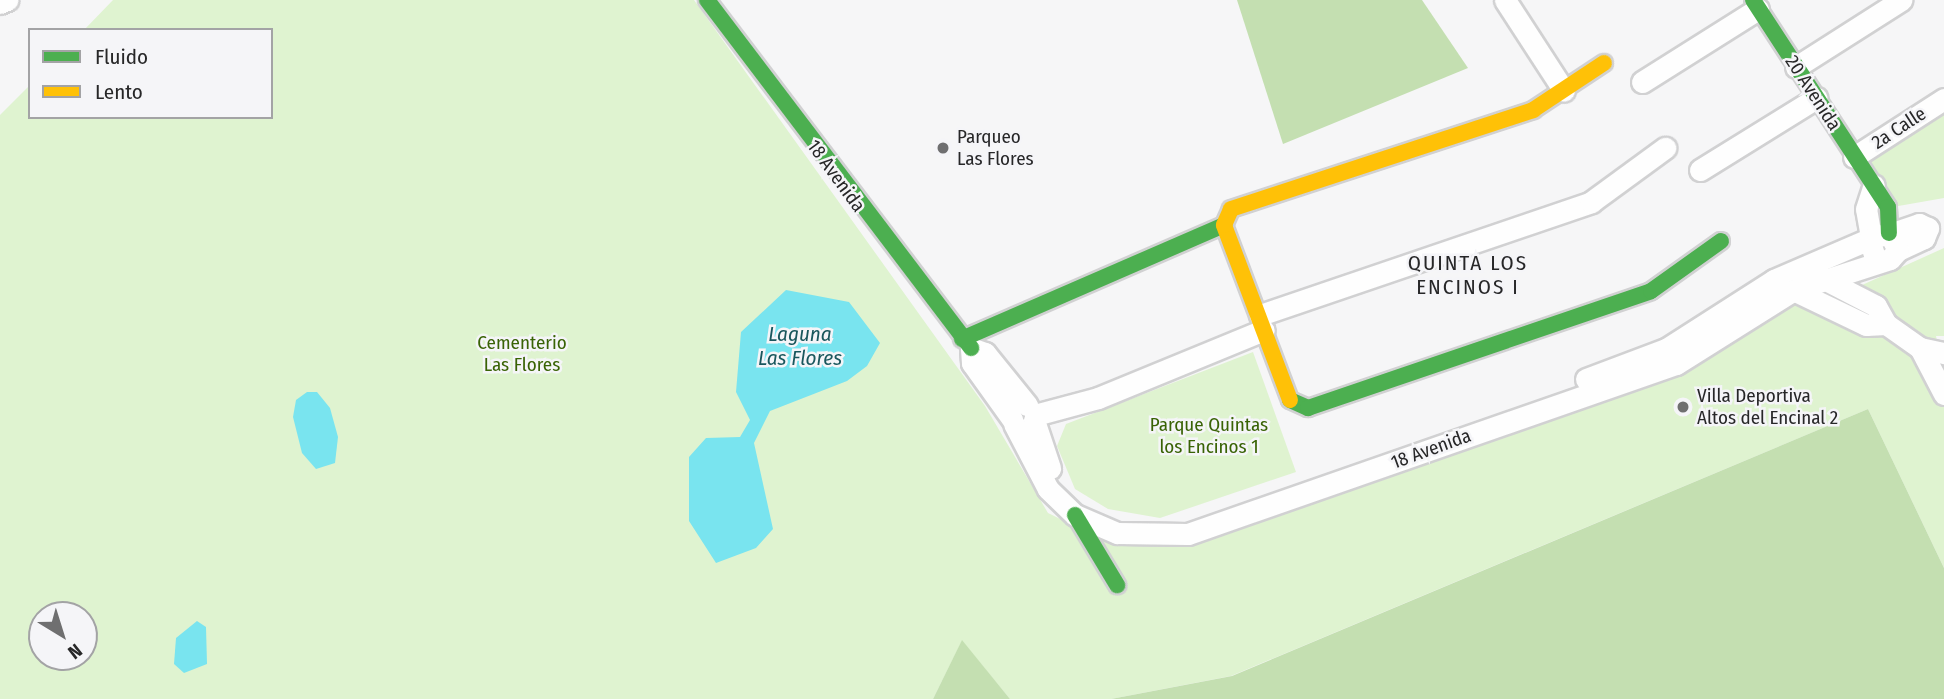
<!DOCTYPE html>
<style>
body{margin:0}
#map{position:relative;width:1944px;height:699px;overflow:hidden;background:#f6f6f7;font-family:"Fira Sans Condensed",sans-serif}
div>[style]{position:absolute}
.green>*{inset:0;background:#dff3d0}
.forest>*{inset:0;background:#c4dfb1}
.water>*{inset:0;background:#79e4ef}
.roads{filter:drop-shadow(2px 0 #d1d1d2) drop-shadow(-2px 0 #d1d1d2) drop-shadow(0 2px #d1d1d2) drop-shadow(0 -2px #d1d1d2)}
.street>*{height:21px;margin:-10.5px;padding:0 10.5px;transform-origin:10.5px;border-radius:10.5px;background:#fefefe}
.fast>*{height:16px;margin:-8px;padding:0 8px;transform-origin:8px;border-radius:8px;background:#4caf50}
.slow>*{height:16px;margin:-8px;padding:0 8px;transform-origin:8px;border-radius:8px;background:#ffc107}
.dots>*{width:19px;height:19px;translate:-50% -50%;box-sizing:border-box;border:4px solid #f5f5f8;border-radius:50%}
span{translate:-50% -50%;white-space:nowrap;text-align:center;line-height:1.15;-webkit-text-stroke:5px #f5f5f8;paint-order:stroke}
.street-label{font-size:19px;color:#272728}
.poi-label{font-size:19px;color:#272728}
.left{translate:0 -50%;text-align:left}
.park-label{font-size:19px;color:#396305}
.neighbourhood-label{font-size:21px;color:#272728;letter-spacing:2px}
.water-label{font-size:21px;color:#19575d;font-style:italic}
.legend{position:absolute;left:28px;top:28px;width:245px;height:91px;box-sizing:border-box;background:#f5f5f8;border:2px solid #a3a3a5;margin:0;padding:9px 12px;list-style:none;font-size:21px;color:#272728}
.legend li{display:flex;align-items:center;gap:14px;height:35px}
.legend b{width:35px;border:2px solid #a3a3a5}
.north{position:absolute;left:28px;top:601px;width:70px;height:70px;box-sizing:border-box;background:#f5f5f8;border:2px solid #a3a3a5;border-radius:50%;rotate:142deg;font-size:19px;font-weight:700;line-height:28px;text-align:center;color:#272728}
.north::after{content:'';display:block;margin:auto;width:24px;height:32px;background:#6f6f70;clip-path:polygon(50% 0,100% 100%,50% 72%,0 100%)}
</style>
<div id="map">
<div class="green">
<div style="clip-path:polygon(evenodd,113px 0,694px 0,985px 406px,1048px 513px,1091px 534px,1145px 542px,1472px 439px,1791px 298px,1809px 309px,1944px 248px,1944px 336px,1936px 336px,1944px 375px,1944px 568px,1868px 409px,1231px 676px,1111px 699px,1010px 699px,962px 641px,933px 699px,0 699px,0 115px,30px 85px,30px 117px,271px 117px,271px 30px,84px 30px,113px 0,42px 615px,84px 615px,84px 657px,42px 657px,42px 615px)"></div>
<div style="clip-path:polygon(1944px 109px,1944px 198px,1887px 208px,1869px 156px)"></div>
<div style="clip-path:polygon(1253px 352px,1296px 472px,1160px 518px,1108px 509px,1075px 489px,1057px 446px,1066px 424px)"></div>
</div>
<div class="forest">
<div style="clip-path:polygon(1237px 0,1422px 0,1468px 68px,1283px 144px)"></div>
<div style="clip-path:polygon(1868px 409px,1944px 568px,1944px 699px,1111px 699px,1232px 676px)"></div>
<div style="clip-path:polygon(962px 640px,1010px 699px,933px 699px)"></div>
</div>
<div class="water">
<div style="clip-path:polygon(786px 290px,849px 302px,880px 343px,867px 366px,847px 381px,770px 411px,754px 443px,773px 529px,756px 548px,716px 563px,689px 521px,689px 457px,706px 438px,740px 437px,750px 420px,736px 392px,741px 332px)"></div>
<div style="clip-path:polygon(307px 392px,317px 392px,330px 408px,338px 437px,335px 463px,316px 469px,302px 453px,293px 417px,296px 400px)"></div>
<div style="clip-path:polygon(197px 621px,206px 627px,207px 664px,184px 673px,174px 664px,176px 638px)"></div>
</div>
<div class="roads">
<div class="street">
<div style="left:1505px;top:0;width:108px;rotate:57deg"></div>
<div style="left:0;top:3px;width:8px;rotate:-23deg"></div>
<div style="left:1796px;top:67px;width:125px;rotate:-32.5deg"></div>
<div style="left:1642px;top:82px;width:137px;rotate:-32.2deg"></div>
<div style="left:1854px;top:157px;width:107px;rotate:-32.8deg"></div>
<div style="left:1700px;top:170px;width:137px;rotate:-31.8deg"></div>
<div style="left:1890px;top:234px;width:31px;rotate:-19deg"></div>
<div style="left:1919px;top:224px;width:10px;rotate:24deg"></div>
<div style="left:1928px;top:228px;width:11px;rotate:112deg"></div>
<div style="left:1924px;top:238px;width:29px;rotate:155deg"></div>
<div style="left:1871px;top:237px;width:28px;rotate:-100deg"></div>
<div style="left:1866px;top:209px;width:25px;rotate:-72deg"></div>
<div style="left:1818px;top:276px;width:65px;rotate:27.3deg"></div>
<div style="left:1876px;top:306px;width:21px;rotate:61deg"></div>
<div style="left:1886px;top:324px;width:42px;rotate:35.2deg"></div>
<div style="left:1920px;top:348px;width:25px;rotate:12deg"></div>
<div style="left:1785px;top:286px;width:90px;rotate:25.7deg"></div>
<div style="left:1866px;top:325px;width:20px;rotate:-3deg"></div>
<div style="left:1260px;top:315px;width:350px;rotate:-18.8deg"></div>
<div style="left:1591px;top:202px;width:92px;rotate:-36.1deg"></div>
<div style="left:1920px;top:348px;width:52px;rotate:62.4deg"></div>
<div style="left:1586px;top:379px;width:85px;rotate:-20.6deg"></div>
<div style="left:1666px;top:349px;width:128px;rotate:-32.6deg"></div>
<div style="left:1774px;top:280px;width:103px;rotate:-23.3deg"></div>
<div style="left:1035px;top:415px;width:65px;rotate:-15.1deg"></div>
<div style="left:1098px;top:398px;width:179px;rotate:-22.3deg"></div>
<div style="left:1012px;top:419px;width:69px;rotate:-125.5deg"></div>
<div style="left:972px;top:363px;width:15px;rotate:-94deg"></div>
<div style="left:971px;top:348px;width:15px;rotate:20deg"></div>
<div style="left:985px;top:353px;width:67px;rotate:51.1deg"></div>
<div style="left:1034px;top:420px;width:51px;rotate:71.6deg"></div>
<div style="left:1014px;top:424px;width:73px;rotate:62.4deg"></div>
<div style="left:1048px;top:489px;width:37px;rotate:44deg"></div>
<div style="left:1075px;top:515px;width:46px;rotate:23.2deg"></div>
<div style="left:1117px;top:533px;width:71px;rotate:0.8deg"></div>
<div style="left:1188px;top:534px;width:517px;rotate:-19.21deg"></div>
<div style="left:1676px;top:364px;width:139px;rotate:-32.1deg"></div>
<div style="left:1794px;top:290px;width:101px;rotate:-17.9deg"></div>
<div style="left:1890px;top:259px;width:12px;rotate:-48deg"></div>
<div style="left:1898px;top:250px;width:19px;rotate:-118deg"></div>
<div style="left:1889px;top:233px;width:21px;rotate:163deg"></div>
<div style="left:1869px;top:239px;width:22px;rotate:72deg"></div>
</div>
<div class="fast">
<div style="left:707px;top:0;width:437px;rotate:52.8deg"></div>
<div style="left:1753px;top:0;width:247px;rotate:56.9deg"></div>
<div style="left:1888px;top:207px;width:26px;rotate:88deg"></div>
<div style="left:962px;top:339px;width:286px;rotate:-23.5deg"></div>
<div style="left:1290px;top:400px;width:20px;rotate:24deg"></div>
<div style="left:1308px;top:408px;width:362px;rotate:-18.8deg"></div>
<div style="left:1651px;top:291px;width:86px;rotate:-35.5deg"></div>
<div style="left:1075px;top:515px;width:82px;rotate:59deg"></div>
</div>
<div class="slow">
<div style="left:1290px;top:400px;width:187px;rotate:-110.7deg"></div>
<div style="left:1224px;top:225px;width:17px;rotate:-66deg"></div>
<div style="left:1231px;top:209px;width:318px;rotate:-18.1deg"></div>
<div style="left:1533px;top:110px;width:85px;rotate:-33.5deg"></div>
</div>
</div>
<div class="dots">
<div style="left:943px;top:148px;background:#6f6f70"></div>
<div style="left:1683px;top:407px;background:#6f6f70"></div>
</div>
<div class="street-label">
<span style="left:1813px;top:93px;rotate:57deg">20 Avenida</span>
<span style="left:1899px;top:128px;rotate:-33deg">2a Calle</span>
<span style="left:836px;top:176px;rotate:54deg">18 Avenida</span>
<span style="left:1431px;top:449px;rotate:-20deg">18 Avenida</span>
</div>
<div class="poi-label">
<span class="left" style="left:957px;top:148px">Parqueo<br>Las Flores</span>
<span class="left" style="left:1697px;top:407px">Villa Deportiva<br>Altos del Encinal 2</span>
</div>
<div class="park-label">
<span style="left:522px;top:354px">Cementerio<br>Las Flores</span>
<span style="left:1209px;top:436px">Parque Quintas<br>los Encinos 1</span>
</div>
<div class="neighbourhood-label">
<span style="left:1468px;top:275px">QUINTA LOS<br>ENCINOS I</span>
</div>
<div class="water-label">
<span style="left:800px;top:346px">Laguna<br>Las Flores</span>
</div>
<ul class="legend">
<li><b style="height:9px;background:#4caf50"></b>Fluido</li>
<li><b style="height:9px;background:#ffc107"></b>Lento</li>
</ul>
<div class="north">N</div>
</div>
